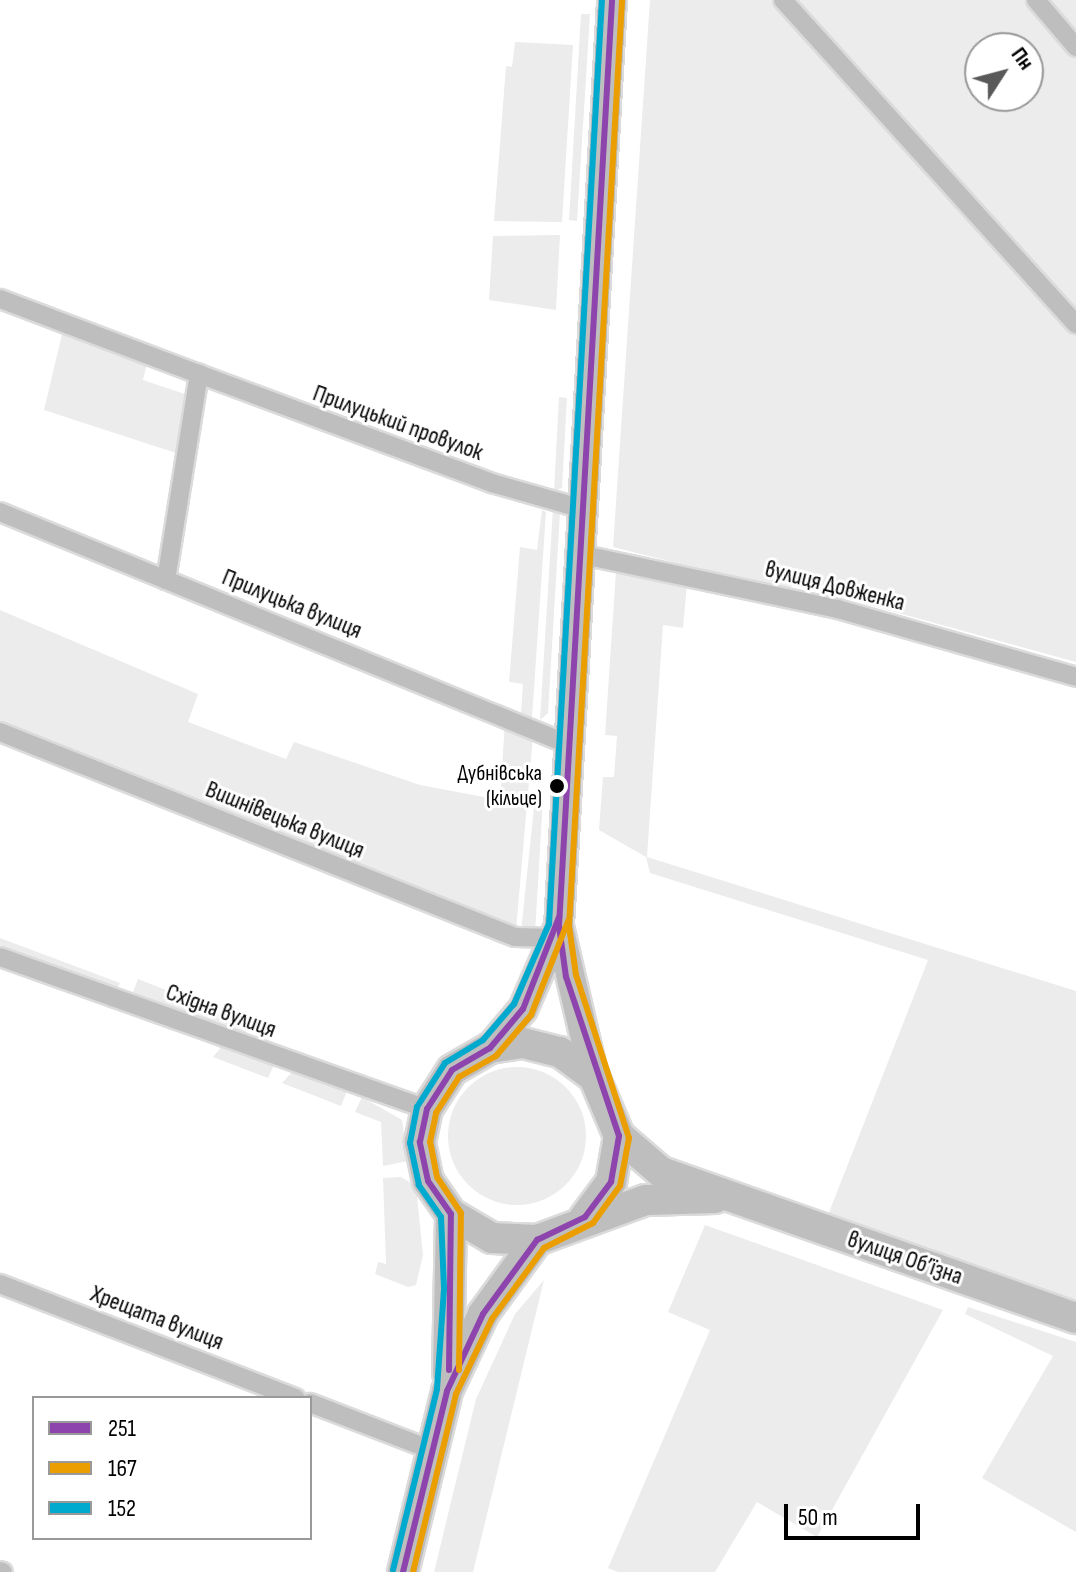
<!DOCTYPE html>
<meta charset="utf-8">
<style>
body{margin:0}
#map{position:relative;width:1076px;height:1572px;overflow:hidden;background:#fff;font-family:"Sofia Sans Condensed",sans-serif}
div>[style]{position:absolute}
.green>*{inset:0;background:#ececec}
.round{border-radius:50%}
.roads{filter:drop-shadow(2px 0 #dbdbdb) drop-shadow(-2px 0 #dbdbdb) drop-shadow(0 2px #dbdbdb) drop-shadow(0 -2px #dbdbdb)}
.minor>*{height:18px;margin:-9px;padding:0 9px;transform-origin:9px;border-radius:9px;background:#bebebe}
.primary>*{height:28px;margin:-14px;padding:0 14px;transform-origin:14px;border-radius:14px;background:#bebebe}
.trunk>*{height:30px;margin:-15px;padding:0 15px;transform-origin:15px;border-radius:15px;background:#bebebe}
.bus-1>*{height:6px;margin:-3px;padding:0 3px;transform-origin:3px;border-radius:3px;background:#8e44ad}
.bus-2>*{height:6px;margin:-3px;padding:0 3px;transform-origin:3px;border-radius:3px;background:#eb9e00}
.bus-3>*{height:6px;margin:-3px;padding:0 3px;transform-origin:3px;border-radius:3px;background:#00a9ce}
.dots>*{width:22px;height:22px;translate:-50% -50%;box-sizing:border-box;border:4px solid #fff;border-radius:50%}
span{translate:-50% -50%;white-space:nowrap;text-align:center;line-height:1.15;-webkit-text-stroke:6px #fff;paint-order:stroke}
.bus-label{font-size:22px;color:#000}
.right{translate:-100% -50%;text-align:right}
.street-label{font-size:24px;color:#000}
.legend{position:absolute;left:32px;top:1396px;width:280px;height:144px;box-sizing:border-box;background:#fff;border:2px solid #999;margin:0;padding:10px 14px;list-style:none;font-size:24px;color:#000}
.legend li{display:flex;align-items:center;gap:16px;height:40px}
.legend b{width:40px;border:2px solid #999}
.north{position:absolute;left:964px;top:32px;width:80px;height:80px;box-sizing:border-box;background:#fff;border:2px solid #999;border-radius:50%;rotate:54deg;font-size:22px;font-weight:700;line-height:32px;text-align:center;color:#000}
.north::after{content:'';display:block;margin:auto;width:28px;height:36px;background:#595959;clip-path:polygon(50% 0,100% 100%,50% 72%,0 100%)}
.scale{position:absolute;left:784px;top:1504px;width:136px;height:36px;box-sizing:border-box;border:4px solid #000;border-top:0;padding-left:10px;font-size:24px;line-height:28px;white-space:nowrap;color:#000;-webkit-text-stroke:6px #fff;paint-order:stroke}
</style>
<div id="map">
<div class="green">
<div style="clip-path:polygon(evenodd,650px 0,1076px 0,1076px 662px,793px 584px,788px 591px,613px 547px,650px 0,980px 48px,1028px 48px,1028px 96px,980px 96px,980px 48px)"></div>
<div style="clip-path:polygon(581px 14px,590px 14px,577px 221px,569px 220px)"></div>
<div style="clip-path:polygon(515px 42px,573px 45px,562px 222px,494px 221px,506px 66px,512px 67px)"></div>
<div style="clip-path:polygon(560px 235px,556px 310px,489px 300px,493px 236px)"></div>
<div style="clip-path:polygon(63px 330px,147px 364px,143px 380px,185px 394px,176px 453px,44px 410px)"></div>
<div style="clip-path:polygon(559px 397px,567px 398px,562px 488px,554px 491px)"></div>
<div style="clip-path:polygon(553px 508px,560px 512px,548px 713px,540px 720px)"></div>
<div style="clip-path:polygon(542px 510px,546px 512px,532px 718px,521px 713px,523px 684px,509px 682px,520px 547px,537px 550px)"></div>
<div style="clip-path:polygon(616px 571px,687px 584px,683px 628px,663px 625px,647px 857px,1076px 991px,1076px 1306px,826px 1220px,928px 960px,650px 873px,646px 857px,599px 830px,603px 777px,614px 777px,617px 736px,605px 735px)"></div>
<div style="clip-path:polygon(0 610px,198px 694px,188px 722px,286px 759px,294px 742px,420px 785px,500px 800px,505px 721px,533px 736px,516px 930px,0 724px)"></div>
<div style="clip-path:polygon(535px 797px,543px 798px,535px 933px,521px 932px)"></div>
<div style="clip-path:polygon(0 938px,120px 983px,117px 989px,0 945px)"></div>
<div style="clip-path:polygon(138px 979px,249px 1023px,245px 1034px,133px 992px)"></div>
<div style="clip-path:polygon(222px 1046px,274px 1065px,268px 1078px,213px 1057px)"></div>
<div class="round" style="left:448px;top:1067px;width:138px;height:138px"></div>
<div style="clip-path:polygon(293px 1071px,347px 1091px,341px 1106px,282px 1083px)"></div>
<div style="clip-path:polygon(362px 1097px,402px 1120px,408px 1161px,383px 1166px,381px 1122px,355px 1112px)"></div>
<div style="clip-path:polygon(401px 1177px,416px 1186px,423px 1255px,416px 1285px,408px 1287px,375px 1274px,378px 1262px,386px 1264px,383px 1178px)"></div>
<div style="clip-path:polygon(705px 1225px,943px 1310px,817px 1537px,757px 1502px,715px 1572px,618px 1572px,608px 1568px,710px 1330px,668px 1312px)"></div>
<div style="clip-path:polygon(544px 1280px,473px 1572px,434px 1572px,476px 1399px,515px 1314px)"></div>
<div style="clip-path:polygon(968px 1307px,1076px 1342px,1076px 1532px,982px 1478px,1053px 1356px,965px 1314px)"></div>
</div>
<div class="roads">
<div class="minor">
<div style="left:783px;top:0;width:437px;rotate:47.9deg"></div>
<div style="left:1036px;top:0;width:62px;rotate:49.6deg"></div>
<div style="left:0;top:299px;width:213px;rotate:20.7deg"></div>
<div style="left:0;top:512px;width:610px;rotate:22.24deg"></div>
<div style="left:579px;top:554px;width:265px;rotate:12deg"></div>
<div style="left:838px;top:609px;width:248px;rotate:15.9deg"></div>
<div style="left:166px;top:580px;width:209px;rotate:-80.9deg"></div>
<div style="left:199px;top:374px;width:313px;rotate:20.4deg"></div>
<div style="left:492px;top:483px;width:95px;rotate:15.9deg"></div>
<div style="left:0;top:732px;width:554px;rotate:21.71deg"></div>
<div style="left:515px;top:937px;width:40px;rotate:1.4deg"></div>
<div style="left:0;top:957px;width:453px;rotate:19.6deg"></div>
<div style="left:0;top:1284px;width:317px;rotate:21.1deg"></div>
<div style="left:310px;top:1403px;width:131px;rotate:21.1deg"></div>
<div style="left:0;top:1571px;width:3px;rotate:18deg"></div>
</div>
<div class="primary">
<div style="left:490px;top:1048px;width:51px;rotate:-49.8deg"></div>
<div style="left:523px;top:1009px;width:85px;rotate:-66.4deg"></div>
<div style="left:594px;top:1077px;width:155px;rotate:-103.1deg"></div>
<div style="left:559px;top:926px;width:928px;rotate:-86.72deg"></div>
</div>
<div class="trunk">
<div style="left:585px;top:1217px;width:44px;rotate:-53.4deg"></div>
<div style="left:611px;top:1182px;width:47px;rotate:-80.1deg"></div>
<div style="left:537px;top:1240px;width:45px;rotate:-177.5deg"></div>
<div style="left:492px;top:1238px;width:48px;rotate:-149.7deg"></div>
<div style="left:451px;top:1214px;width:40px;rotate:-124.9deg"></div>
<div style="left:428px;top:1181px;width:40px;rotate:-102deg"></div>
<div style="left:420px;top:1142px;width:34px;rotate:-78deg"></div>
<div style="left:427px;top:1109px;width:46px;rotate:-57.3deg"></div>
<div style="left:452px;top:1070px;width:44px;rotate:-30.1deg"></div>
<div style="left:490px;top:1048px;width:33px;rotate:-9deg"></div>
<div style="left:523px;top:1043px;width:38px;rotate:14deg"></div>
<div style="left:560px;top:1052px;width:42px;rotate:36.3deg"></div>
<div style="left:594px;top:1077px;width:64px;rotate:67deg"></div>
<div style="left:619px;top:1136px;width:55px;rotate:40.6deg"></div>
<div style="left:661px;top:1172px;width:440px;rotate:19.4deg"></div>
<div style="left:448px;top:1373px;width:159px;rotate:-88.9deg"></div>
<div style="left:403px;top:1572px;width:186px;rotate:-76.3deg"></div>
<div style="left:447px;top:1391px;width:85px;rotate:-64.9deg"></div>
<div style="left:483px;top:1314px;width:92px;rotate:-53.9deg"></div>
<div style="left:537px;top:1240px;width:116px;rotate:-20.2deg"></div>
<div style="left:646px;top:1200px;width:69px;rotate:-1.7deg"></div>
</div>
</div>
<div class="bus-1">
<div style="left:449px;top:1370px;width:156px;rotate:-89.3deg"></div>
<div style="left:451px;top:1214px;width:40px;rotate:-124.9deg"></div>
<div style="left:428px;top:1181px;width:40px;rotate:-102deg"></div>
<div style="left:420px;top:1142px;width:34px;rotate:-78deg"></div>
<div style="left:427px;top:1109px;width:46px;rotate:-57.3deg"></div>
<div style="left:452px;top:1070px;width:44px;rotate:-30.1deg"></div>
<div style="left:490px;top:1048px;width:51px;rotate:-49.8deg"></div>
<div style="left:523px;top:1009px;width:99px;rotate:-68.6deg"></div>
<div style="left:403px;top:1572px;width:186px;rotate:-76.3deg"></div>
<div style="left:447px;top:1391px;width:85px;rotate:-64.9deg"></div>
<div style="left:483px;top:1314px;width:92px;rotate:-53.9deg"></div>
<div style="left:537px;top:1240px;width:53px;rotate:-25.6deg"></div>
<div style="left:585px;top:1217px;width:44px;rotate:-53.4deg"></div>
<div style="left:611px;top:1182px;width:47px;rotate:-80.1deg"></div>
<div style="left:619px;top:1136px;width:168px;rotate:-108.4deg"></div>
<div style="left:566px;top:977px;width:51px;rotate:-97.8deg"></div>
<div style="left:559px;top:926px;width:928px;rotate:-86.72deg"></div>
</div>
<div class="bus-2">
<div style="left:459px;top:1370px;width:157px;rotate:-89.3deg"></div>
<div style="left:461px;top:1213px;width:43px;rotate:-123.7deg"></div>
<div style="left:437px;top:1177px;width:36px;rotate:-101deg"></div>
<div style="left:430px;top:1142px;width:30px;rotate:-78deg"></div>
<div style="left:436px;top:1113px;width:43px;rotate:-57.4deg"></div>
<div style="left:459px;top:1077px;width:43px;rotate:-29.6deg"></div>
<div style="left:496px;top:1056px;width:54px;rotate:-49.5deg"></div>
<div style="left:531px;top:1015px;width:101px;rotate:-68.5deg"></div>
<div style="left:413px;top:1572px;width:183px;rotate:-76.4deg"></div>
<div style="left:456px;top:1394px;width:83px;rotate:-64.4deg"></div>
<div style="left:492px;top:1319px;width:88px;rotate:-53.8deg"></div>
<div style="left:544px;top:1248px;width:55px;rotate:-27deg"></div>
<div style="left:593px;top:1223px;width:46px;rotate:-53.9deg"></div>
<div style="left:620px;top:1186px;width:49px;rotate:-79.4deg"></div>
<div style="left:629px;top:1138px;width:171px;rotate:-108deg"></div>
<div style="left:576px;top:975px;width:49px;rotate:-98.1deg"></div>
<div style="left:569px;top:926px;width:927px;rotate:-86.72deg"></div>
</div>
<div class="bus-3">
<div style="left:393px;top:1570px;width:186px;rotate:-76.3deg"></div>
<div style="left:437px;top:1389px;width:101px;rotate:-86deg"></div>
<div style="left:444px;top:1288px;width:71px;rotate:-92.4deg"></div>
<div style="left:441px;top:1217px;width:39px;rotate:-125deg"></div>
<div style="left:419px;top:1185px;width:43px;rotate:-102.1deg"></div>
<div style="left:410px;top:1143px;width:37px;rotate:-79deg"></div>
<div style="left:417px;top:1107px;width:52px;rotate:-57.5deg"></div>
<div style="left:445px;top:1063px;width:44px;rotate:-31.2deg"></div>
<div style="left:483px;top:1040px;width:48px;rotate:-49.3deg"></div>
<div style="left:514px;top:1004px;width:87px;rotate:-66.4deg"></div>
<div style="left:549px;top:924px;width:926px;rotate:-86.72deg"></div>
</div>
<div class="dots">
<div style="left:557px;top:786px;background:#000"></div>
</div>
<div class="bus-label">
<span class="right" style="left:542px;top:786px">Дубнівська<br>(кільце)</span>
</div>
<div class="street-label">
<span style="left:398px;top:423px;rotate:20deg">Прилуцький провулок</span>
<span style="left:835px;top:586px;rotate:14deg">вулиця Довженка</span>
<span style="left:292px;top:604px;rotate:22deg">Прилуцька вулиця</span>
<span style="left:285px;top:820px;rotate:22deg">Вишнівецька вулиця</span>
<span style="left:221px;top:1011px;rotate:20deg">Східна вулиця</span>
<span style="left:905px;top:1258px;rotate:19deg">вулиця Об’їзна</span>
<span style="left:157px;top:1318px;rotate:21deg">Хрещата вулиця</span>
</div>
<ul class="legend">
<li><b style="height:10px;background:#8e44ad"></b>251</li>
<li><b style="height:10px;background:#eb9e00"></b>167</li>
<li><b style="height:10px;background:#00a9ce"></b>152</li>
</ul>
<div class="north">Пн</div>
<div class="scale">50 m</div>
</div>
